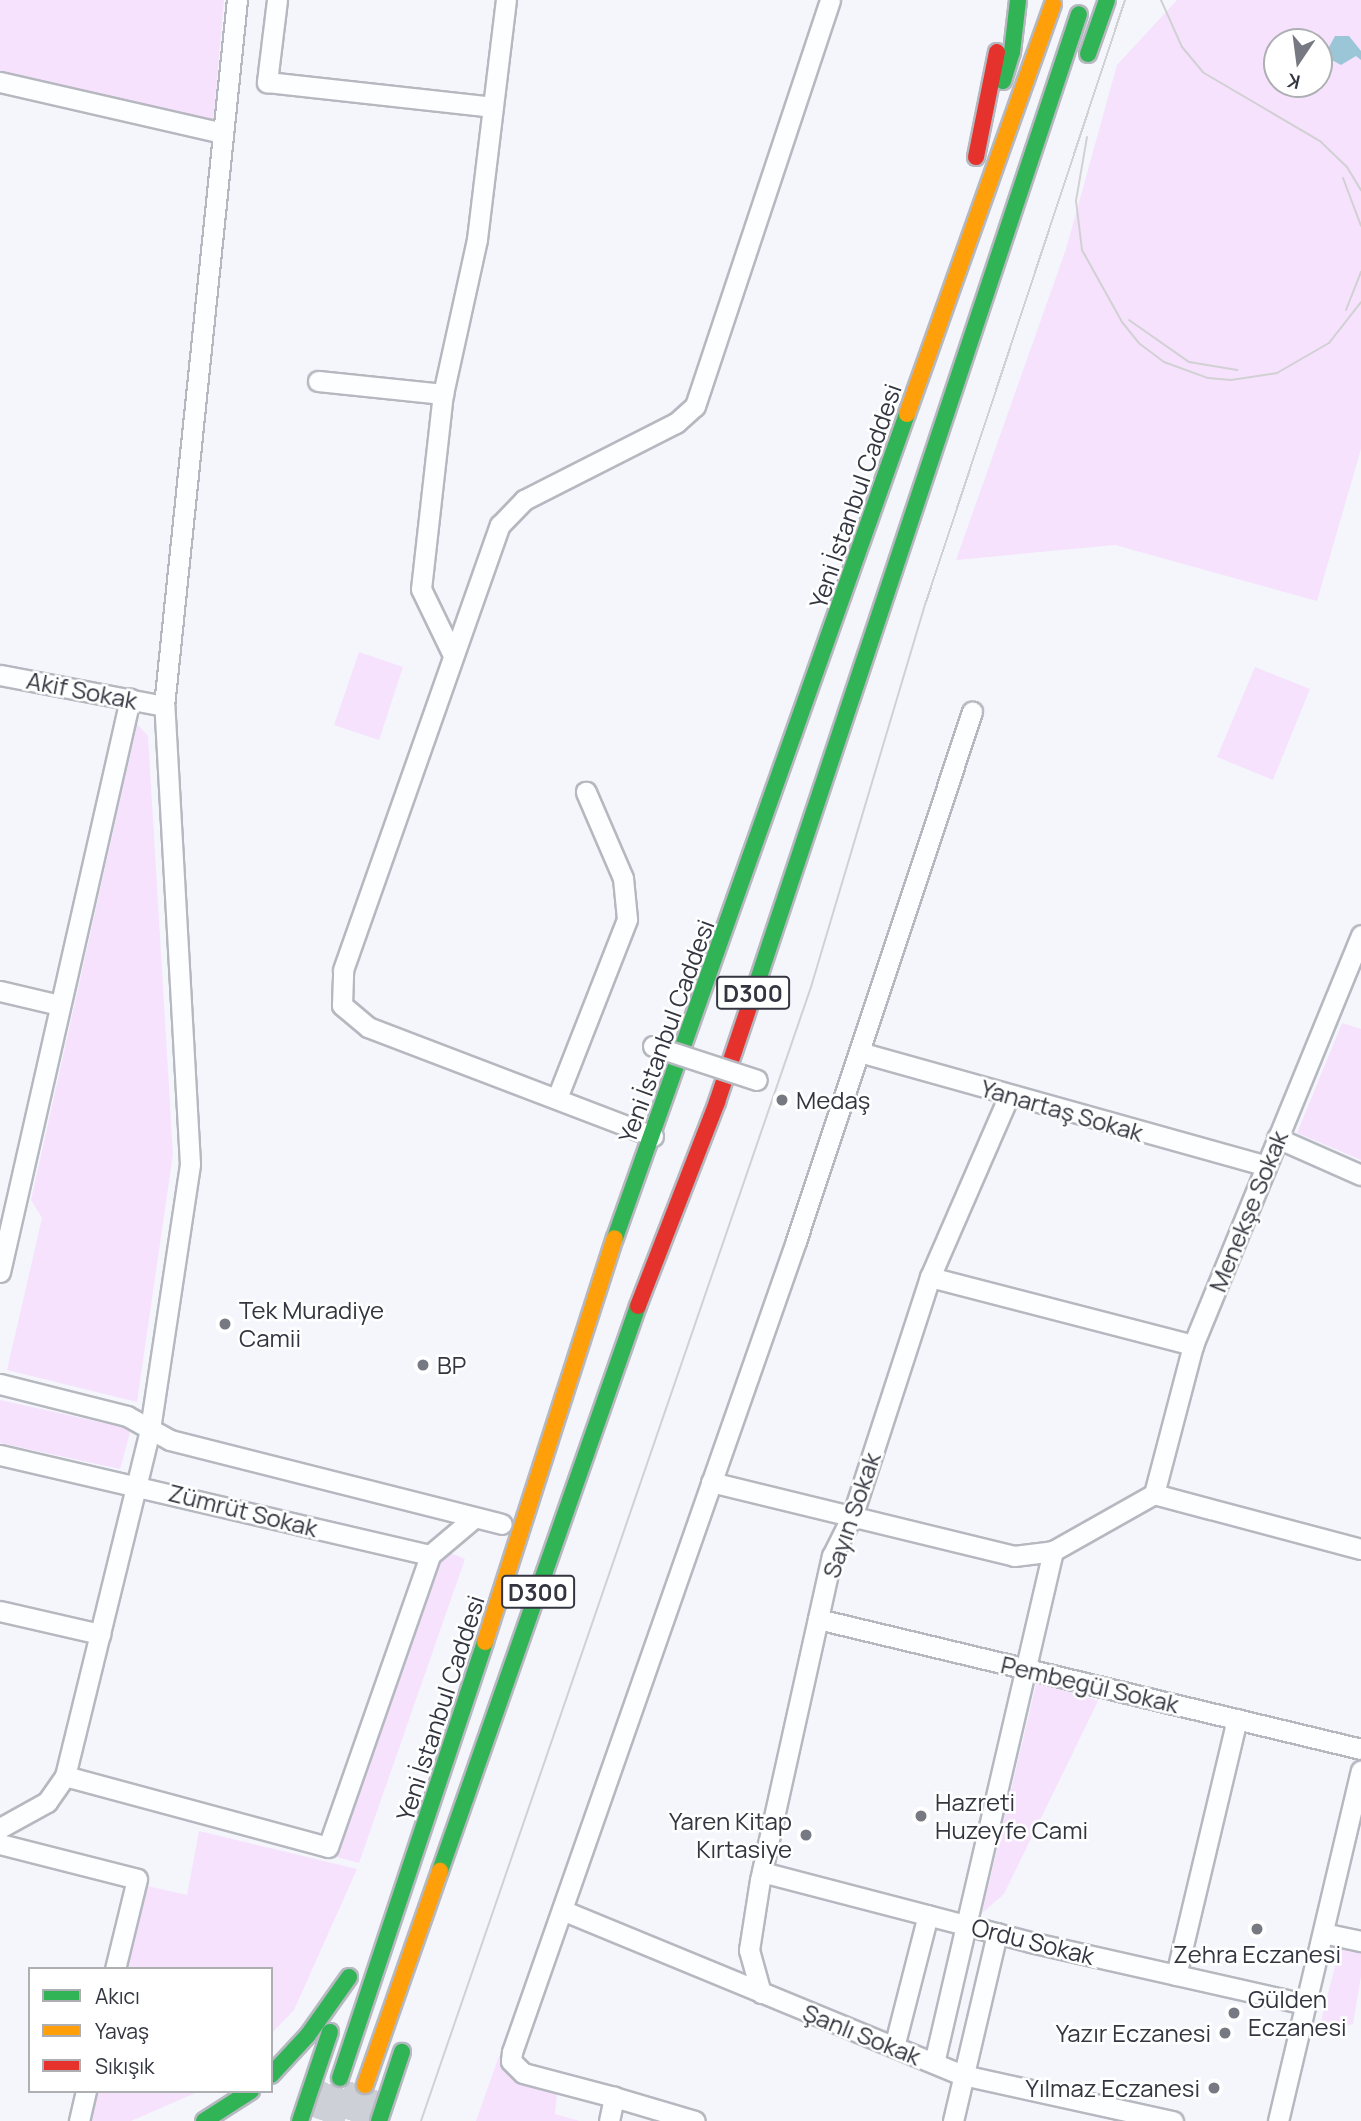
<!DOCTYPE html>
<meta charset="utf-8">
<style>
body{margin:0}
#map{position:relative;width:1361px;height:2121px;overflow:hidden;background:#f4f6fc;font-family:Manrope,sans-serif}
div>[style]{position:absolute}
.green>*{inset:0;background:#f6e2fd}
.water>*{inset:0;background:#9bc6d8}
.highway-tunnel>*{height:37px;margin-top:-18.5px;transform-origin:0;background:repeating-linear-gradient(90deg,#cdd0d6 0 37px,transparent 0 55px)}
.roads{filter:drop-shadow(2px 0 #b6b8c0) drop-shadow(-2px 0 #b6b8c0) drop-shadow(0 2px #b6b8c0) drop-shadow(0 -2px #b6b8c0)}
.street>*{height:19px;margin:-9.5px;padding:0 9.5px;transform-origin:9.5px;border-radius:9.5px;background:#fdfeff}
.fast>*{height:16px;margin:-8px;padding:0 8px;transform-origin:8px;border-radius:8px;background:#30b455}
.slow>*{height:16px;margin:-8px;padding:0 8px;transform-origin:8px;border-radius:8px;background:#ff9f0a}
.jam>*{height:16px;margin:-8px;padding:0 8px;transform-origin:8px;border-radius:8px;background:#e5322d}
.tram>*{height:2px;margin:-1px;padding:0 1px;transform-origin:1px;border-radius:1px;background:#d1d1d3}
.bridges{filter:drop-shadow(2px 0 #b6b8c0) drop-shadow(-2px 0 #b6b8c0) drop-shadow(0 2px #b6b8c0) drop-shadow(0 -2px #b6b8c0)}
.street-bridge>*{height:19px;margin:-9.5px;padding:0 9.5px;transform-origin:9.5px;border-radius:9.5px;background:#fdfeff}
.dots>*{width:19px;height:19px;translate:-50% -50%;box-sizing:border-box;border:4px solid #fff;border-radius:50%}
span{translate:-50% -50%;white-space:nowrap;text-align:center;line-height:1.15;-webkit-text-stroke:5px #fff;paint-order:stroke}
.shield-label span{padding:2px 5px;background:#fff;border:2px solid;border-radius:5px;-webkit-text-stroke-width:0}
.shield-label{font-size:23px;color:#333640;font-weight:700}
.street-label{font-size:24px;color:#333640}
.poi-label{font-size:24px;color:#333640}
.left{translate:0 -50%;text-align:left}
.right{translate:-100% -50%;text-align:right}
.legend{position:absolute;left:28px;top:1967px;width:245px;height:126px;box-sizing:border-box;background:#fff;border:2px solid #adafb3;margin:0;padding:9px 12px;list-style:none;font-size:21px;color:#333640}
.legend li{display:flex;align-items:center;gap:14px;height:35px}
.legend b{width:35px;border:2px solid #adafb3}
.north{position:absolute;left:1263px;top:28px;width:70px;height:70px;box-sizing:border-box;background:#fff;border:2px solid #adafb3;border-radius:50%;rotate:193deg;font-size:19px;font-weight:700;line-height:28px;text-align:center;color:#333640}
.north::after{content:'';display:block;margin:auto;width:24px;height:32px;background:#777982;clip-path:polygon(50% 0,100% 100%,50% 72%,0 100%)}
</style>
<div id="map">
<div class="green">
<div style="clip-path:polygon(0 0,224px 0,213px 125px,0 73px)"></div>
<div style="clip-path:polygon(evenodd,1177px 0,1361px 0,1361px 449px,1317px 601px,1115px 545px,956px 560px,1066px 249px,1117px 65px,1177px 0,1277px 42px,1319px 42px,1319px 84px,1277px 84px,1277px 42px)"></div>
<div style="clip-path:polygon(359px 652px,403px 667px,379px 740px,334px 725px)"></div>
<div style="clip-path:polygon(1255px 667px,1310px 689px,1273px 780px,1217px 757px)"></div>
<div style="clip-path:polygon(137px 724px,148px 736px,173px 1154px,137px 1402px,7px 1370px,42px 1218px,31px 1200px)"></div>
<div style="clip-path:polygon(1342px 1023px,1361px 1029px,1361px 1160px,1297px 1133px)"></div>
<div style="clip-path:polygon(0 1400px,131px 1429px,120px 1469px,0 1443px)"></div>
<div style="clip-path:polygon(438px 1548px,465px 1559px,359px 1863px,333px 1856px)"></div>
<div style="clip-path:polygon(1037px 1680px,1098px 1701px,1004px 1894px,982px 1913px)"></div>
<div style="clip-path:polygon(199px 1831px,357px 1869px,294px 2010px,271px 2034px,271px 1969px,123px 1969px,143px 1885px,187px 1895px)"></div>
<div style="clip-path:polygon(1340px 1947px,1361px 1952px,1361px 1976px,1353px 2024px,1339px 2028px,1320px 2025px)"></div>
<div style="clip-path:polygon(499px 2056px,559px 2072px,555px 2114px,580px 2121px,476px 2121px)"></div>
<div style="clip-path:polygon(93px 2091px,200px 2091px,131px 2121px,86px 2121px)"></div>
</div>
<div class="water">
<div style="clip-path:polygon(1335px 36px,1349px 36px,1361px 51px,1361px 60px,1356px 56px,1341px 65px,1330px 59px,1328px 49px)"></div>
</div>
<div class="highway-tunnel">
<div style="left:325px;top:2121px;width:46px;rotate:-70.8deg"></div>
<div style="left:353px;top:2121px;width:38px;rotate:-72deg"></div>
</div>
<div class="roads">
<div class="street">
<div style="left:277px;top:0;width:83px;rotate:97deg"></div>
<div style="left:267px;top:82px;width:226px;rotate:6.3deg"></div>
<div style="left:0;top:82px;width:229px;rotate:12.9deg"></div>
<div style="left:318px;top:381px;width:126px;rotate:5.9deg"></div>
<div style="left:452px;top:653px;width:71px;rotate:-115.8deg"></div>
<div style="left:421px;top:589px;width:196px;rotate:-83.6deg"></div>
<div style="left:443px;top:394px;width:159px;rotate:-77.6deg"></div>
<div style="left:477px;top:239px;width:241px;rotate:-83.1deg"></div>
<div style="left:0;top:675px;width:167px;rotate:10.7deg"></div>
<div style="left:0;top:991px;width:61px;rotate:13.3deg"></div>
<div style="left:859px;top:1052px;width:423px;rotate:15.6deg"></div>
<div style="left:557px;top:1098px;width:192px;rotate:-68.6deg"></div>
<div style="left:627px;top:919px;width:41px;rotate:-95.6deg"></div>
<div style="left:623px;top:878px;width:94px;rotate:-113.3deg"></div>
<div style="left:653px;top:1136px;width:305px;rotate:-159.1deg"></div>
<div style="left:368px;top:1027px;width:34px;rotate:-140deg"></div>
<div style="left:342px;top:1005px;width:35px;rotate:-88deg"></div>
<div style="left:343px;top:970px;width:472px;rotate:-70.6deg"></div>
<div style="left:500px;top:525px;width:35px;rotate:-46deg"></div>
<div style="left:524px;top:500px;width:170px;rotate:-26.9deg"></div>
<div style="left:676px;top:423px;width:25px;rotate:-42deg"></div>
<div style="left:695px;top:406px;width:428px;rotate:-71.6deg"></div>
<div style="left:1277px;top:1138px;width:92px;rotate:23.8deg"></div>
<div style="left:0;top:1272px;width:588px;rotate:-77.22deg"></div>
<div style="left:930px;top:1277px;width:272px;rotate:14.5deg"></div>
<div style="left:0;top:1384px;width:131px;rotate:14.1deg"></div>
<div style="left:127px;top:1416px;width:49px;rotate:29.2deg"></div>
<div style="left:170px;top:1440px;width:342px;rotate:14.2deg"></div>
<div style="left:0;top:1455px;width:441px;rotate:13.1deg"></div>
<div style="left:430px;top:1555px;width:57px;rotate:-40.1deg"></div>
<div style="left:711px;top:1482px;width:312px;rotate:13.7deg"></div>
<div style="left:1014px;top:1556px;width:39px;rotate:-7deg"></div>
<div style="left:1053px;top:1551px;width:116px;rotate:-29.4deg"></div>
<div style="left:1154px;top:1494px;width:214px;rotate:14.9deg"></div>
<div style="left:1154px;top:1494px;width:154px;rotate:-75.3deg"></div>
<div style="left:1193px;top:1345px;width:443px;rotate:-67.7deg"></div>
<div style="left:0;top:1611px;width:103px;rotate:13deg"></div>
<div style="left:818px;top:1619px;width:558px;rotate:13.46deg"></div>
<div style="left:65px;top:1776px;width:272px;rotate:15.1deg"></div>
<div style="left:328px;top:1847px;width:309px;rotate:-70.7deg"></div>
<div style="left:0;top:1828px;width:54px;rotate:-29deg"></div>
<div style="left:47px;top:1802px;width:32px;rotate:-55deg"></div>
<div style="left:65px;top:1776px;width:357px;rotate:-76.2deg"></div>
<div style="left:150px;top:1429px;width:268px;rotate:-81.4deg"></div>
<div style="left:190px;top:1164px;width:459px;rotate:-93.2deg"></div>
<div style="left:164px;top:706px;width:710px;rotate:-84.1deg"></div>
<div style="left:0;top:1844px;width:141px;rotate:14.3deg"></div>
<div style="left:137px;top:1879px;width:93px;rotate:103.7deg"></div>
<div style="left:762px;top:1872px;width:277px;rotate:14.6deg"></div>
<div style="left:1030px;top:1942px;width:283px;rotate:12.7deg"></div>
<div style="left:562px;top:1910px;width:434px;rotate:22.4deg"></div>
<div style="left:963px;top:2075px;width:215px;rotate:12.4deg"></div>
<div style="left:1323px;top:1933px;width:39px;rotate:12deg"></div>
<div style="left:1176px;top:1975px;width:263px;rotate:-76.6deg"></div>
<div style="left:761px;top:1993px;width:45px;rotate:-105.6deg"></div>
<div style="left:749px;top:1950px;width:71px;rotate:-81.1deg"></div>
<div style="left:760px;top:1880px;width:332px;rotate:-77.5deg"></div>
<div style="left:832px;top:1556px;width:47px;rotate:-63.4deg"></div>
<div style="left:853px;top:1514px;width:249px;rotate:-72deg"></div>
<div style="left:930px;top:1277px;width:198px;rotate:-66.5deg"></div>
<div style="left:894px;top:2047px;width:136px;rotate:-75.6deg"></div>
<div style="left:934px;top:2063px;width:526px;rotate:-76.92deg"></div>
<div style="left:614px;top:2097px;width:84px;rotate:16.5deg"></div>
<div style="left:79px;top:2121px;width:31px;rotate:-77deg"></div>
<div style="left:609px;top:2121px;width:25px;rotate:-78deg"></div>
<div style="left:614px;top:2097px;width:94px;rotate:-165.2deg"></div>
<div style="left:523px;top:2073px;width:17px;rotate:-135deg"></div>
<div style="left:511px;top:2061px;width:9px;rotate:-84deg"></div>
<div style="left:512px;top:2052px;width:859px;rotate:-70.7deg"></div>
<div style="left:796px;top:1241px;width:558px;rotate:-71.6deg"></div>
<div style="left:953px;top:2121px;width:193px;rotate:-76.8deg"></div>
<div style="left:1278px;top:2121px;width:360px;rotate:-76.7deg"></div>
</div>
<div class="fast">
<div style="left:1088px;top:54px;width:57px;rotate:-70.6deg"></div>
<div style="left:1003px;top:81px;width:30px;rotate:-73deg"></div>
<div style="left:1012px;top:52px;width:52px;rotate:-83.4deg"></div>
<div style="left:755px;top:989px;width:1027px;rotate:-71.62deg"></div>
<div style="left:615px;top:1238px;width:874px;rotate:-70.49deg"></div>
<div style="left:440px;top:1871px;width:599px;rotate:-70.69deg"></div>
<div style="left:271px;top:2075px;width:54px;rotate:-47.2deg"></div>
<div style="left:308px;top:2035px;width:71px;rotate:-54.7deg"></div>
<div style="left:340px;top:2078px;width:459px;rotate:-71.6deg"></div>
<div style="left:204px;top:2121px;width:56px;rotate:-32.6deg"></div>
<div style="left:300px;top:2121px;width:94px;rotate:-71.4deg"></div>
<div style="left:379px;top:2121px;width:73px;rotate:-71.6deg"></div>
</div>
<div class="slow">
<div style="left:907px;top:414px;width:435px;rotate:-70.4deg"></div>
<div style="left:485px;top:1642px;width:424px;rotate:-72.2deg"></div>
<div style="left:365px;top:2085px;width:227px;rotate:-70.7deg"></div>
</div>
<div class="jam">
<div style="left:976px;top:157px;width:107px;rotate:-78.7deg"></div>
<div style="left:638px;top:1306px;width:219px;rotate:-68.8deg"></div>
<div style="left:717px;top:1102px;width:119px;rotate:-71.4deg"></div>
</div>
</div>
<div class="tram">
<div style="left:1161px;top:0;width:51px;rotate:65.9deg"></div>
<div style="left:1182px;top:47px;width:34px;rotate:50deg"></div>
<div style="left:1204px;top:73px;width:134px;rotate:30.4deg"></div>
<div style="left:1320px;top:141px;width:37px;rotate:44deg"></div>
<div style="left:1347px;top:167px;width:27px;rotate:59deg"></div>
<div style="left:1087px;top:137px;width:65px;rotate:99.8deg"></div>
<div style="left:1076px;top:201px;width:49px;rotate:83deg"></div>
<div style="left:1082px;top:250px;width:82px;rotate:60.9deg"></div>
<div style="left:1122px;top:322px;width:28px;rotate:51deg"></div>
<div style="left:1140px;top:344px;width:30px;rotate:37deg"></div>
<div style="left:1164px;top:362px;width:47px;rotate:20deg"></div>
<div style="left:1208px;top:378px;width:23px;rotate:5deg"></div>
<div style="left:1231px;top:380px;width:47px;rotate:-8.7deg"></div>
<div style="left:1277px;top:373px;width:60px;rotate:-30deg"></div>
<div style="left:1329px;top:343px;width:52px;rotate:-52deg"></div>
<div style="left:1343px;top:178px;width:51px;rotate:69.4deg"></div>
<div style="left:1346px;top:310px;width:41px;rotate:-68.5deg"></div>
<div style="left:1129px;top:320px;width:73px;rotate:35deg"></div>
<div style="left:1189px;top:362px;width:49px;rotate:9.5deg"></div>
<div style="left:421px;top:2121px;width:1199px;rotate:-71.02deg"></div>
<div style="left:811px;top:987px;width:402px;rotate:-73.4deg"></div>
<div style="left:926px;top:602px;width:634px;rotate:-71.71deg"></div>
</div>
<div class="bridges">
<div class="street-bridge">
<div style="left:653px;top:1046px;width:109px;rotate:18.1deg"></div>
</div>
</div>
<div class="dots">
<div style="left:782px;top:1100px;background:#777982"></div>
<div style="left:225px;top:1324px;background:#777982"></div>
<div style="left:423px;top:1365px;background:#777982"></div>
<div style="left:921px;top:1816px;background:#777982"></div>
<div style="left:806px;top:1835px;background:#777982"></div>
<div style="left:1257px;top:1929px;background:#777982"></div>
<div style="left:1234px;top:2013px;background:#777982"></div>
<div style="left:1225px;top:2033px;background:#777982"></div>
<div style="left:1214px;top:2088px;background:#777982"></div>
</div>
<div class="shield-label">
<span style="left:753px;top:993px">D300</span>
<span style="left:538px;top:1592px">D300</span>
</div>
<div class="street-label">
<span style="left:855px;top:496px;rotate:-71deg">Yeni İstanbul Caddesi</span>
<span style="left:82px;top:690px;rotate:11deg">Akif Sokak</span>
<span style="left:666px;top:1031px;rotate:-70deg">Yeni İstanbul Caddesi</span>
<span style="left:1062px;top:1110px;rotate:16deg">Yanartaş Sokak</span>
<span style="left:1248px;top:1211px;rotate:-68deg">Menekşe Sokak</span>
<span style="left:243px;top:1510px;rotate:14deg">Zümrüt Sokak</span>
<span style="left:851px;top:1515px;rotate:-71deg">Sayın Sokak</span>
<span style="left:1090px;top:1684px;rotate:13deg">Pembegül Sokak</span>
<span style="left:440px;top:1708px;rotate:-72deg">Yeni İstanbul Caddesi</span>
<span style="left:1033px;top:1941px;rotate:14deg">Ordu Sokak</span>
<span style="left:862px;top:2034px;rotate:22deg">Şanlı Sokak</span>
</div>
<div class="poi-label">
<span class="left" style="left:796px;top:1100px">Medaş</span>
<span class="left" style="left:239px;top:1324px">Tek Muradiye<br>Camii</span>
<span class="left" style="left:437px;top:1365px">BP</span>
<span class="left" style="left:935px;top:1816px">Hazreti<br>Huzeyfe Cami</span>
<span class="right" style="left:792px;top:1835px">Yaren Kitap<br>Kırtasiye</span>
<span style="left:1257px;top:1954px">Zehra Eczanesi</span>
<span class="left" style="left:1248px;top:2013px">Gülden<br>Eczanesi</span>
<span class="right" style="left:1211px;top:2033px">Yazır Eczanesi</span>
<span class="right" style="left:1200px;top:2088px">Yılmaz Eczanesi</span>
</div>
<ul class="legend">
<li><b style="height:9px;background:#30b455"></b>Akıcı</li>
<li><b style="height:9px;background:#ff9f0a"></b>Yavaş</li>
<li><b style="height:9px;background:#e5322d"></b>Sıkışık</li>
</ul>
<div class="north">K</div>
</div>
